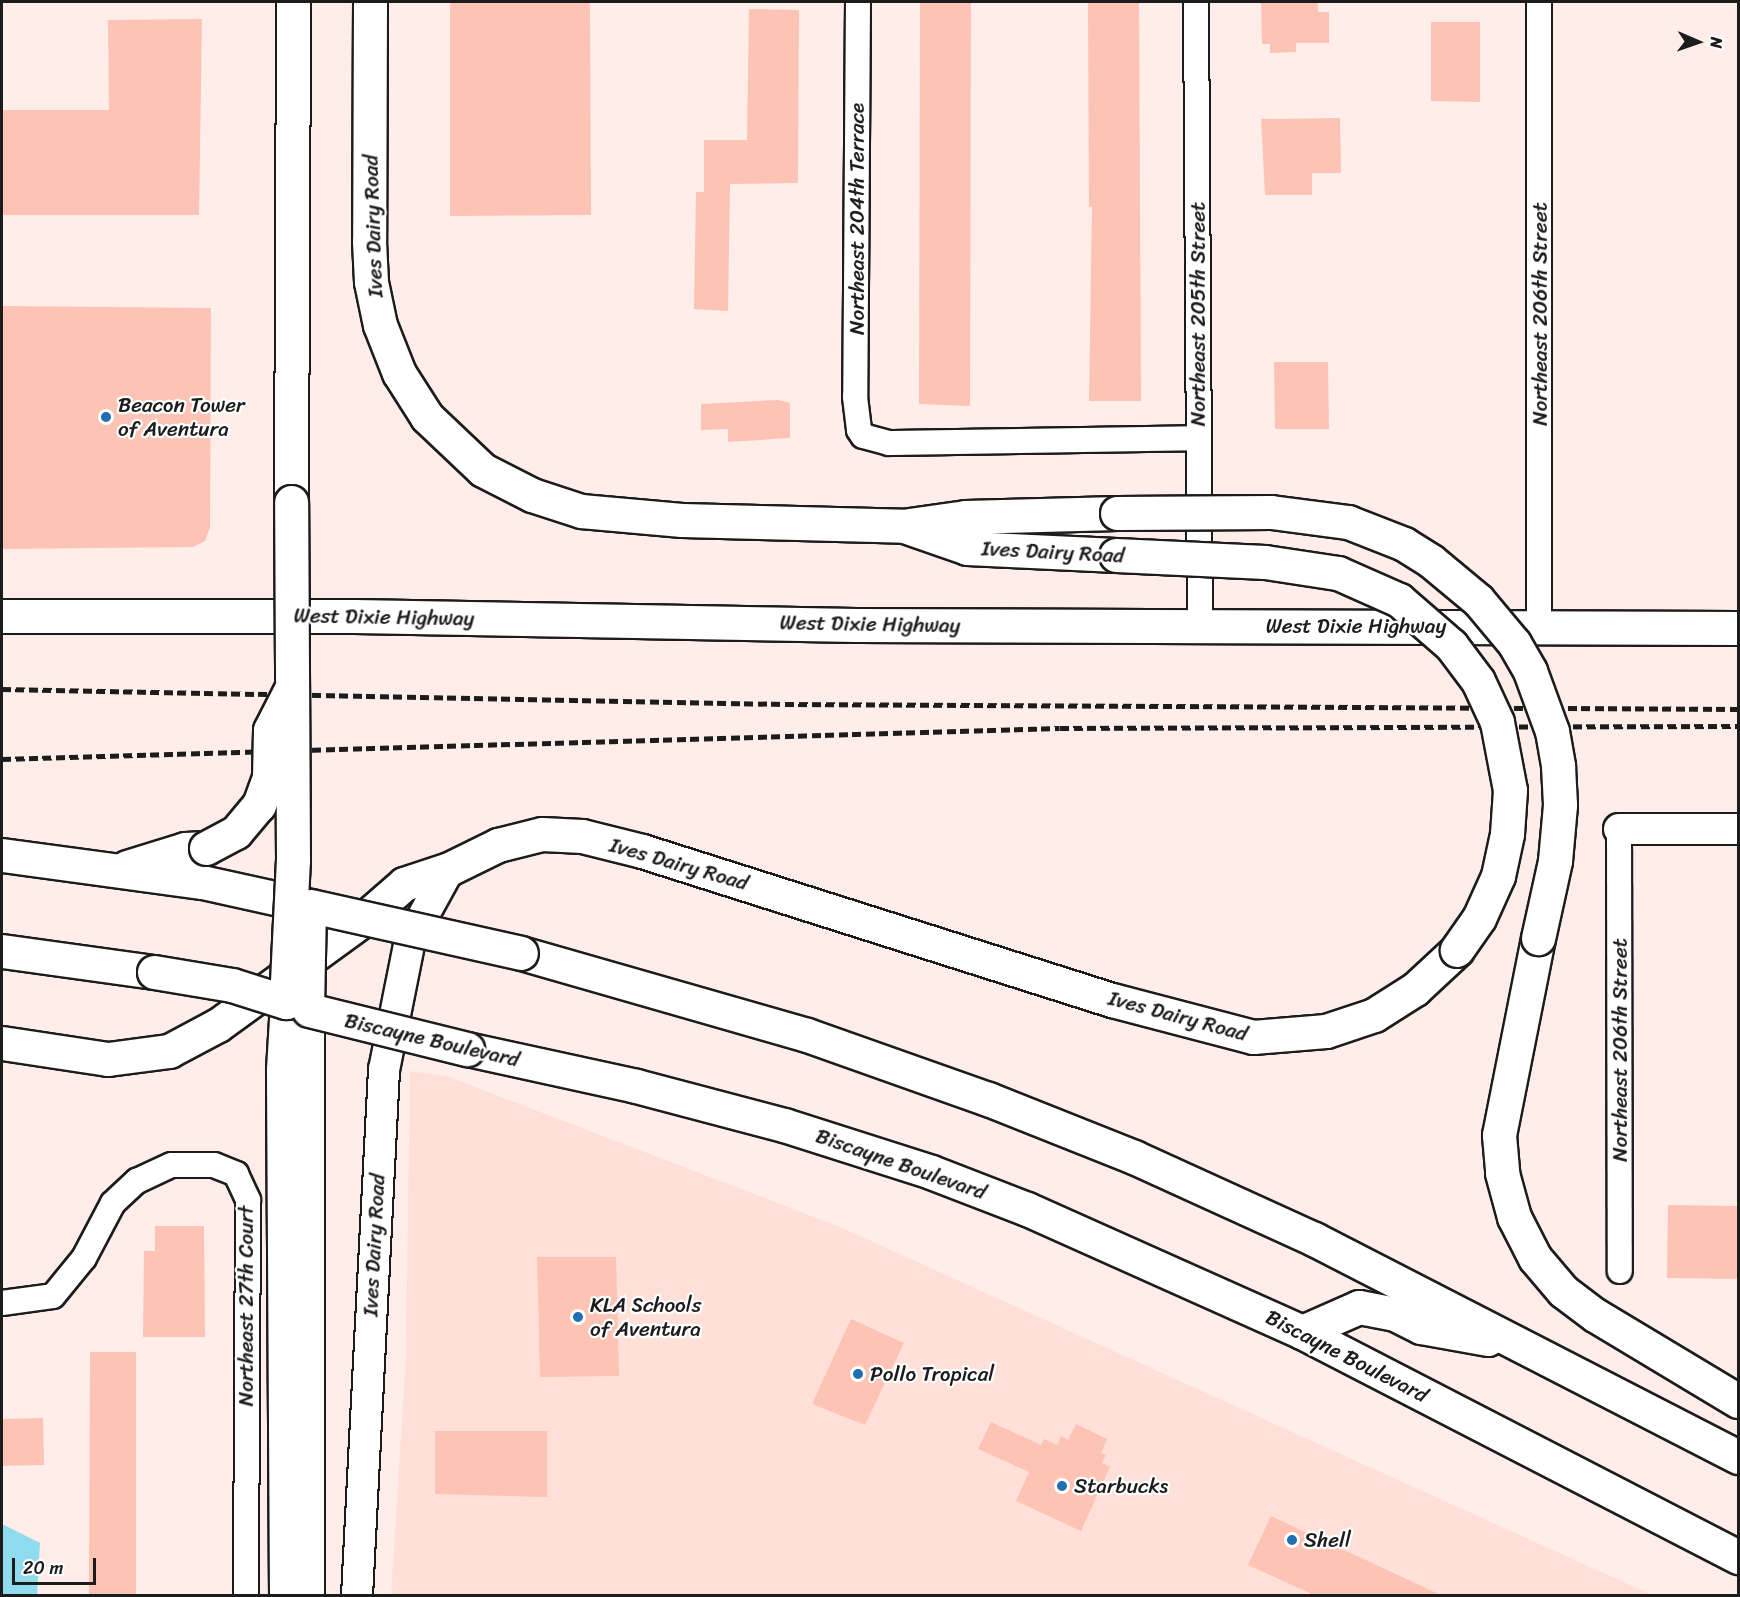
<!DOCTYPE html>
<style>
body{margin:0}
#map{position:relative;width:1740px;height:1597px;overflow:hidden;background:#feede9;font-family:Sriracha,sans-serif}
div>[style]{position:absolute}
.built>*{inset:0;background:#fee0d9}
.water>*{inset:0;background:#8fdcef}
.building>*{inset:0;background:#fdc3b5}
.roads{filter:drop-shadow(2px 0 #1c1c1c) drop-shadow(-2px 0 #1c1c1c) drop-shadow(0 2px #1c1c1c) drop-shadow(0 -2px #1c1c1c)}
.minor>*{height:24px;margin:-12px;padding:0 12px;transform-origin:12px;border-radius:12px;background:#fff}
.tertiary>*{height:30px;margin:-15px;padding:0 15px;transform-origin:15px;border-radius:15px;background:#fff}
.secondary>*{height:33px;margin:-16.5px;padding:0 16.5px;transform-origin:16.5px;border-radius:16.5px;background:#fff}
.primary>*{height:33px;margin:-16.5px;padding:0 16.5px;transform-origin:16.5px;border-radius:16.5px;background:#fff}
.rail>*{height:4.5px;margin-top:-2.25px;transform-origin:0;background:repeating-linear-gradient(90deg,#1c1c1c 0 9px,transparent 0 13.5px)}
.bridges{filter:drop-shadow(2px 0 #1c1c1c) drop-shadow(-2px 0 #1c1c1c) drop-shadow(0 2px #1c1c1c) drop-shadow(0 -2px #1c1c1c)}
.tertiary-bridge>*{height:30px;margin:-15px;padding:0 15px;transform-origin:15px;border-radius:15px;background:#fff}
.primary-bridge>*{height:33px;margin:-16.5px;padding:0 16.5px;transform-origin:16.5px;border-radius:16.5px;background:#fff}
.dots>*{width:16px;height:16px;translate:-50% -50%;box-sizing:border-box;border:3px solid #fff;border-radius:50%}
span{translate:-50% -50%;white-space:nowrap;text-align:center;line-height:1.15;-webkit-text-stroke:4.5px #fff;paint-order:stroke}
.street-label{font-size:21px;color:#1c1c1c}
.poi-label{font-size:21px;color:#1c1c1c}
.left{translate:0 -50%;text-align:left}
.frame{position:absolute;inset:0;border:3px solid #1c1c1c;pointer-events:none}
.north{position:absolute;left:1668px;top:12px;width:60px;height:60px;-webkit-text-stroke:4px #fff;paint-order:stroke;rotate:92deg;font-size:16px;font-weight:700;line-height:24px;text-align:center;color:#1c1c1c}
.north::after{content:'';display:block;margin:auto;width:21px;height:27px;background:#1c1c1c;clip-path:polygon(50% 0,100% 100%,50% 72%,0 100%)}
.scale{position:absolute;left:12px;top:1558px;width:84px;height:27px;box-sizing:border-box;border:3px solid #1c1c1c;border-top:0;padding-left:8px;font-size:18px;line-height:21px;white-space:nowrap;color:#1c1c1c;-webkit-text-stroke:4px #fff;paint-order:stroke}
</style>
<div id="map">
<div class="built">
<div style="clip-path:polygon(410px 1071px,449px 1077px,840px 1227px,1652px 1595px,391px 1596px,406px 1357px)"></div>
</div>
<div class="water">
<div style="clip-path:polygon(2px 1524px,40px 1543px,37px 1595px,2px 1595px)"></div>
</div>
<div class="building">
<div style="clip-path:polygon(450px 2px,590px 2px,591px 215px,450px 216px)"></div>
<div style="clip-path:polygon(920px 2px,971px 2px,970px 406px,919px 404px)"></div>
<div style="clip-path:polygon(1088px 2px,1139px 2px,1141px 401px,1089px 401px,1092px 207px,1089px 207px)"></div>
<div style="clip-path:polygon(1261px 2px,1318px 2px,1318px 12px,1329px 12px,1329px 43px,1296px 43px,1296px 52px,1270px 53px,1270px 44px,1262px 44px)"></div>
<div style="clip-path:polygon(749px 9px,799px 10px,798px 183px,730px 184px,728px 311px,694px 309px,696px 192px,704px 192px,704px 140px,747px 140px)"></div>
<div style="clip-path:polygon(202px 19px,199px 215px,2px 215px,2px 110px,109px 110px,108px 20px)"></div>
<div style="clip-path:polygon(1431px 22px,1480px 22px,1480px 102px,1431px 101px)"></div>
<div style="clip-path:polygon(1340px 118px,1341px 173px,1312px 173px,1312px 195px,1265px 195px,1261px 119px)"></div>
<div style="clip-path:polygon(2px 306px,211px 308px,210px 527px,205px 541px,193px 547px,2px 549px)"></div>
<div style="clip-path:polygon(1274px 362px,1328px 362px,1329px 429px,1275px 429px)"></div>
<div style="clip-path:polygon(778px 400px,790px 403px,790px 438px,728px 442px,728px 429px,701px 430px,701px 404px)"></div>
<div style="clip-path:polygon(1668px 1205px,1738px 1206px,1738px 1279px,1667px 1278px)"></div>
<div style="clip-path:polygon(155px 1226px,204px 1226px,205px 1337px,143px 1337px,144px 1251px,155px 1251px)"></div>
<div style="clip-path:polygon(537px 1257px,616px 1257px,619px 1376px,540px 1377px)"></div>
<div style="clip-path:polygon(851px 1319px,904px 1343px,865px 1425px,812px 1404px)"></div>
<div style="clip-path:polygon(90px 1352px,136px 1352px,136px 1596px,89px 1596px)"></div>
<div style="clip-path:polygon(43px 1418px,44px 1465px,2px 1466px,2px 1419px)"></div>
<div style="clip-path:polygon(991px 1422px,1041px 1445px,1044px 1439px,1057px 1445px,1061px 1436px,1068px 1440px,1076px 1424px,1107px 1439px,1101px 1453px,1106px 1455px,1102px 1463px,1110px 1467px,1081px 1531px,1016px 1501px,1029px 1472px,978px 1449px)"></div>
<div style="clip-path:polygon(435px 1431px,547px 1431px,547px 1497px,435px 1494px)"></div>
<div style="clip-path:polygon(1271px 1516px,1443px 1596px,1316px 1596px,1248px 1565px)"></div>
</div>
<div class="roads">
<div class="minor">
<div style="left:858px;top:2px;width:395px;rotate:90.4deg"></div>
<div style="left:855px;top:397px;width:33px;rotate:83deg"></div>
<div style="left:859px;top:430px;width:7px;rotate:56deg"></div>
<div style="left:863px;top:436px;width:27px;rotate:15deg"></div>
<div style="left:889px;top:443px;width:309px;rotate:-0.9deg"></div>
<div style="left:1196px;top:2px;width:624px;rotate:89.63deg"></div>
<div style="left:1539px;top:627px;width:625px;rotate:-90deg"></div>
<div style="left:1619px;top:829px;width:442px;rotate:89.9deg"></div>
<div style="left:2px;top:1303px;width:51px;rotate:-7.8deg"></div>
<div style="left:53px;top:1296px;width:49px;rotate:-50.8deg"></div>
<div style="left:84px;top:1258px;width:62px;rotate:-62.2deg"></div>
<div style="left:113px;top:1203px;width:33px;rotate:-43deg"></div>
<div style="left:137px;top:1181px;width:38px;rotate:-25deg"></div>
<div style="left:172px;top:1165px;width:42px"></div>
<div style="left:214px;top:1165px;width:24px;rotate:22deg"></div>
<div style="left:236px;top:1174px;width:29px;rotate:65deg"></div>
<div style="left:248px;top:1200px;width:396px;rotate:90.3deg"></div>
</div>
<div class="tertiary">
<div style="left:1619px;top:829px;width:119px"></div>
<div style="left:309px;top:1010px;width:586px;rotate:90deg"></div>
<div style="left:285px;top:1596px;width:526px;rotate:-90.33deg"></div>
<div style="left:282px;top:1070px;width:68px;rotate:-86.6deg"></div>
<div style="left:357px;top:1596px;width:527px;rotate:-87.06deg"></div>
<div style="left:384px;top:1070px;width:133px;rotate:-78.7deg"></div>
<div style="left:410px;top:940px;width:81px;rotate:-61.2deg"></div>
</div>
<div class="secondary">
<div style="left:2px;top:616px;width:352px"></div>
<div style="left:354px;top:616px;width:502px;rotate:1.03deg"></div>
<div style="left:856px;top:625px;width:882px;rotate:0.19deg"></div>
</div>
<div class="primary">
<div style="left:370px;top:2px;width:239px;rotate:90.2deg"></div>
<div style="left:369px;top:241px;width:41px;rotate:87.2deg"></div>
<div style="left:371px;top:282px;width:44px;rotate:78.2deg"></div>
<div style="left:380px;top:325px;width:52px;rotate:68.4deg"></div>
<div style="left:399px;top:373px;width:52px;rotate:57.5deg"></div>
<div style="left:427px;top:417px;width:77px;rotate:43.4deg"></div>
<div style="left:483px;top:470px;width:55px;rotate:27deg"></div>
<div style="left:532px;top:495px;width:52px;rotate:18.1deg"></div>
<div style="left:581px;top:511px;width:101px;rotate:5.1deg"></div>
<div style="left:682px;top:520px;width:222px;rotate:1.5deg"></div>
<div style="left:904px;top:526px;width:67px;rotate:19.2deg"></div>
<div style="left:967px;top:548px;width:149px;rotate:2.7deg"></div>
<div style="left:291px;top:502px;width:500px;rotate:-89.77deg"></div>
<div style="left:909px;top:525px;width:57px;rotate:-8.1deg"></div>
<div style="left:965px;top:517px;width:152px;rotate:-1.5deg"></div>
<div style="left:2px;top:855px;width:202px;rotate:7.7deg"></div>
<div style="left:202px;top:882px;width:112px;rotate:12.4deg"></div>
<div style="left:127px;top:867px;width:61px;rotate:-17.2deg"></div>
<div style="left:185px;top:849px;width:21px;rotate:-3deg"></div>
<div style="left:1538px;top:938px;width:201px;rotate:101.2deg"></div>
<div style="left:1499px;top:1135px;width:38px;rotate:85deg"></div>
<div style="left:1502px;top:1173px;width:46px;rotate:74.7deg"></div>
<div style="left:1514px;top:1217px;width:46px;rotate:62.9deg"></div>
<div style="left:1535px;top:1258px;width:43px;rotate:49.7deg"></div>
<div style="left:1563px;top:1291px;width:40px;rotate:37deg"></div>
<div style="left:1595px;top:1315px;width:167px;rotate:31deg"></div>
<div style="left:2px;top:951px;width:153px;rotate:7.9deg"></div>
<div style="left:521px;top:953px;width:298px;rotate:16deg"></div>
<div style="left:807px;top:1035px;width:192px;rotate:19.5deg"></div>
<div style="left:988px;top:1099px;width:157px;rotate:21.7deg"></div>
<div style="left:1134px;top:1157px;width:198px;rotate:24.5deg"></div>
<div style="left:1314px;top:1239px;width:477px;rotate:27.2deg"></div>
<div style="left:2px;top:1043px;width:107px;rotate:8.6deg"></div>
<div style="left:108px;top:1059px;width:62px;rotate:-7.5deg"></div>
<div style="left:169px;top:1051px;width:55px;rotate:-28deg"></div>
<div style="left:218px;top:1025px;width:180px;rotate:-36deg"></div>
<div style="left:364px;top:919px;width:53px;rotate:-41.2deg"></div>
<div style="left:404px;top:884px;width:47px;rotate:-18.4deg"></div>
<div style="left:449px;top:869px;width:55px;rotate:-26.1deg"></div>
<div style="left:498px;top:845px;width:45px;rotate:-14deg"></div>
<div style="left:542px;top:834px;width:40px;rotate:2.9deg"></div>
<div style="left:582px;top:836px;width:62px;rotate:14deg"></div>
<div style="left:642px;top:851px;width:493px;rotate:17.6deg"></div>
<div style="left:1112px;top:1000px;width:146px;rotate:14.7deg"></div>
<div style="left:1253px;top:1037px;width:73px;rotate:-4.7deg"></div>
<div style="left:1326px;top:1031px;width:51px;rotate:-18.4deg"></div>
<div style="left:1374px;top:1015px;width:49px;rotate:-32.4deg"></div>
<div style="left:1415px;top:989px;width:57px;rotate:-42.9deg"></div>
<div style="left:467px;top:1049px;width:173px;rotate:12.3deg"></div>
<div style="left:636px;top:1086px;width:153px;rotate:14.8deg"></div>
<div style="left:784px;top:1125px;width:154px;rotate:17.7deg"></div>
<div style="left:931px;top:1172px;width:103px;rotate:21.1deg"></div>
<div style="left:1027px;top:1209px;width:301px;rotate:24.1deg"></div>
<div style="left:1302px;top:1332px;width:491px;rotate:27.3deg"></div>
<div style="left:1302px;top:1332px;width:62px;rotate:-23.7deg"></div>
<div style="left:1359px;top:1307px;width:37px;rotate:11deg"></div>
<div style="left:1395px;top:1314px;width:29px;rotate:27deg"></div>
<div style="left:1421px;top:1327px;width:68px;rotate:10.2deg"></div>
</div>
</div>
<div class="rail">
<div style="left:2px;top:689px;width:783px;rotate:1.1deg"></div>
<div style="left:785px;top:704px;width:953px;rotate:0.3deg"></div>
<div style="left:2px;top:759px;width:1058px;rotate:-1.68deg"></div>
<div style="left:1060px;top:728px;width:678px;rotate:-0.17deg"></div>
</div>
<div class="bridges">
<div class="tertiary-bridge">
<div style="left:309px;top:1010px;width:104px;rotate:-88.9deg"></div>
</div>
<div class="primary-bridge">
<div style="left:1117px;top:513px;width:154px;rotate:-0.4deg"></div>
<div style="left:1271px;top:512px;width:78px;rotate:7.4deg"></div>
<div style="left:1348px;top:522px;width:60px;rotate:21.4deg"></div>
<div style="left:1404px;top:544px;width:32px;rotate:32deg"></div>
<div style="left:1431px;top:561px;width:61px;rotate:39.7deg"></div>
<div style="left:1478px;top:600px;width:56px;rotate:50.1deg"></div>
<div style="left:1514px;top:643px;width:32px;rotate:60deg"></div>
<div style="left:1530px;top:671px;width:64px;rotate:69.9deg"></div>
<div style="left:1552px;top:731px;width:36px;rotate:80deg"></div>
<div style="left:1558px;top:766px;width:39px;rotate:87deg"></div>
<div style="left:1560px;top:805px;width:56px;rotate:95.1deg"></div>
<div style="left:1555px;top:861px;width:79px;rotate:102.4deg"></div>
<div style="left:1116px;top:555px;width:149px;rotate:2.7deg"></div>
<div style="left:1265px;top:562px;width:74px;rotate:8.6deg"></div>
<div style="left:1338px;top:573px;width:67px;rotate:23.9deg"></div>
<div style="left:1399px;top:600px;width:69px;rotate:40.9deg"></div>
<div style="left:1451px;top:645px;width:45px;rotate:53.1deg"></div>
<div style="left:1478px;top:681px;width:45px;rotate:65.1deg"></div>
<div style="left:1497px;top:722px;width:69px;rotate:79.2deg"></div>
<div style="left:1510px;top:790px;width:44px;rotate:93.9deg"></div>
<div style="left:1507px;top:834px;width:43px;rotate:102.1deg"></div>
<div style="left:1498px;top:876px;width:46px;rotate:114.3deg"></div>
<div style="left:1479px;top:918px;width:39px;rotate:125deg"></div>
<div style="left:206px;top:848px;width:34px;rotate:-28deg"></div>
<div style="left:236px;top:832px;width:35px;rotate:-50deg"></div>
<div style="left:259px;top:805px;width:29px;rotate:-70deg"></div>
<div style="left:269px;top:778px;width:48px;rotate:-88.8deg"></div>
<div style="left:270px;top:730px;width:46px;rotate:-62.9deg"></div>
<div style="left:311px;top:906px;width:215px;rotate:12.6deg"></div>
<div style="left:154px;top:972px;width:79px;rotate:9.5deg"></div>
<div style="left:232px;top:985px;width:57px;rotate:17.5deg"></div>
<div style="left:286px;top:1002px;width:142px;rotate:-87.2deg"></div>
<div style="left:293px;top:860px;width:358px;rotate:-90.3deg"></div>
<div style="left:309px;top:1010px;width:163px;rotate:13.9deg"></div>
</div>
</div>
<div class="dots">
<div style="left:106px;top:417px;background:#1f6fb2"></div>
<div style="left:578px;top:1317px;background:#1f6fb2"></div>
<div style="left:858px;top:1374px;background:#1f6fb2"></div>
<div style="left:1062px;top:1486px;background:#1f6fb2"></div>
<div style="left:1292px;top:1540px;background:#1f6fb2"></div>
</div>
<div class="street-label">
<span style="left:857px;top:219px;rotate:-90deg">Northeast 204th Terrace</span>
<span style="left:373px;top:226px;rotate:-92deg">Ives Dairy Road</span>
<span style="left:1198px;top:314px;rotate:-90deg">Northeast 205th Street</span>
<span style="left:1540px;top:314px;rotate:-90deg">Northeast 206th Street</span>
<span style="left:1053px;top:552px;rotate:3deg">Ives Dairy Road</span>
<span style="left:384px;top:617px;rotate:1deg">West Dixie Highway</span>
<span style="left:870px;top:624px;rotate:1deg">West Dixie Highway</span>
<span style="left:1356px;top:626px">West Dixie Highway</span>
<span style="left:679px;top:864px;rotate:16deg">Ives Dairy Road</span>
<span style="left:1178px;top:1016px;rotate:15deg">Ives Dairy Road</span>
<span style="left:432px;top:1040px;rotate:13deg">Biscayne Boulevard</span>
<span style="left:1620px;top:1050px;rotate:-90deg">Northeast 206th Street</span>
<span style="left:901px;top:1164px;rotate:19deg">Biscayne Boulevard</span>
<span style="left:374px;top:1245px;rotate:-87deg">Ives Dairy Road</span>
<span style="left:246px;top:1306px;rotate:-90deg">Northeast 27th Court</span>
<span style="left:1347px;top:1356px;rotate:27deg">Biscayne Boulevard</span>
</div>
<div class="poi-label">
<span class="left" style="left:118px;top:417px">Beacon Tower<br>of Aventura</span>
<span class="left" style="left:590px;top:1317px">KLA Schools<br>of Aventura</span>
<span class="left" style="left:870px;top:1374px">Pollo Tropical</span>
<span class="left" style="left:1074px;top:1486px">Starbucks</span>
<span class="left" style="left:1304px;top:1540px">Shell</span>
</div>
<div class="frame"></div>
<div class="north">N</div>
<div class="scale">20 m</div>
</div>
